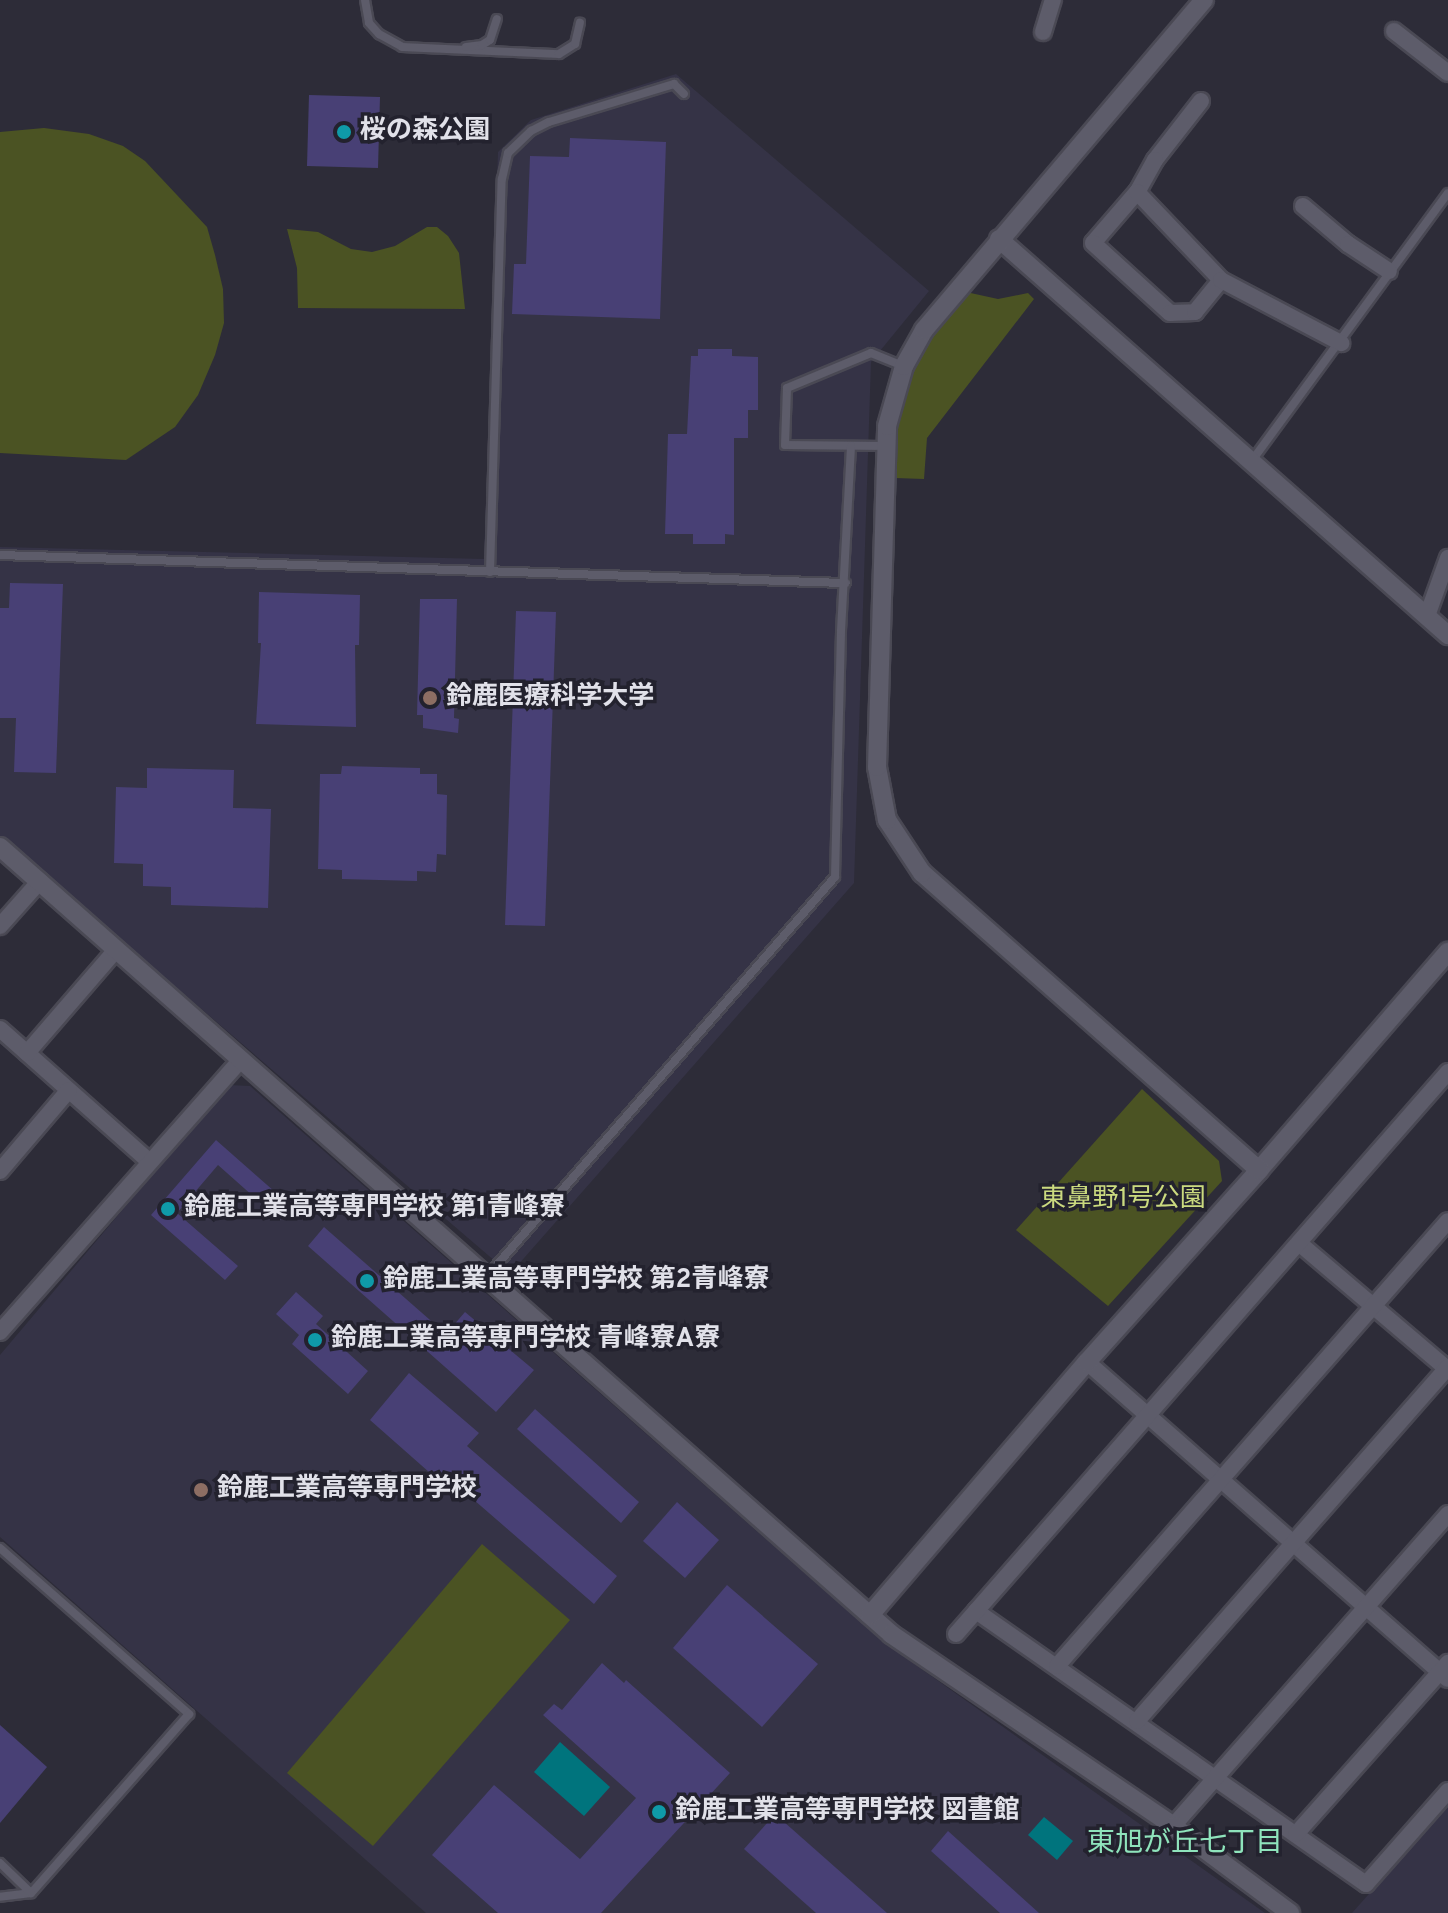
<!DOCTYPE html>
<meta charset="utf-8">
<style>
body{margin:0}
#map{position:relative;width:1448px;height:1913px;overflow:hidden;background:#2d2c38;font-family:Overpass,"Noto Sans JP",sans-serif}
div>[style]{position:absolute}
.built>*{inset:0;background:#353346}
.green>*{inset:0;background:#4b5323}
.water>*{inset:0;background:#00747d}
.building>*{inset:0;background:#484075}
.roads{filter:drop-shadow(2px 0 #4a4954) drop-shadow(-2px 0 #4a4954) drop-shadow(0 2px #4a4954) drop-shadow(0 -2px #4a4954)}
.service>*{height:8px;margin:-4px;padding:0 4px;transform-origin:4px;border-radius:4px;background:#5d5c6a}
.minor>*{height:16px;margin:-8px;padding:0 8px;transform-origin:8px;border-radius:8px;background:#5d5c6a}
.tertiary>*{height:18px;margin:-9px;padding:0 9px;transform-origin:9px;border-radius:9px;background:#5d5c6a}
.dots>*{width:22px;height:22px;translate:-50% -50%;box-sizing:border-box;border:4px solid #23222e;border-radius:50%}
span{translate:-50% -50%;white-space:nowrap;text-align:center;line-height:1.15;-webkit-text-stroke:7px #23222e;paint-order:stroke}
.poi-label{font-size:26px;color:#e1e1e9;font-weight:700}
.left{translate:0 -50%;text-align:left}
.park-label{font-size:26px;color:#cbda7f}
.neighbourhood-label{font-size:28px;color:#8fe4bc}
</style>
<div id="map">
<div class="built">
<div style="clip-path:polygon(676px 74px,929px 291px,871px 362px,854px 883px,510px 1274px,0 836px,0 547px,484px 559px,498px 152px,531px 120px)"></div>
<div style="clip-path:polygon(228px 1085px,250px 1086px,882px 1641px,1265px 1913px,426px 1913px,0 1537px,0 1355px)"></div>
<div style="clip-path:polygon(1448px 1803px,1448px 1913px,1352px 1913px,1368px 1895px)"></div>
</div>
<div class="green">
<div style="clip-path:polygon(44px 128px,89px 134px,123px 146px,145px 161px,207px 227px,215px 255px,223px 289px,224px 323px,215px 355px,198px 395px,175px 427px,126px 460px,0 453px,0 132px)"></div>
<div style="clip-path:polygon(427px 227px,437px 227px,448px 236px,459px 253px,465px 309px,298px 308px,297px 268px,287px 229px,318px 232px,351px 249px,372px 252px,395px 246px)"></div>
<div style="clip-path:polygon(966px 292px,998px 299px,1028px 293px,1034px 299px,927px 438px,924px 479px,895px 478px,898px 418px,911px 372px,937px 328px)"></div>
<div style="clip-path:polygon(1142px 1089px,1219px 1161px,1222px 1181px,1108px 1306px,1016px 1230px)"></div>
<div style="clip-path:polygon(482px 1544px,570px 1620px,373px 1846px,287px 1773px)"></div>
</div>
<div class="water">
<div style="clip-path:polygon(560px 1742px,610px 1787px,584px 1816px,534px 1772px)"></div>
<div style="clip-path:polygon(1044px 1817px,1073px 1841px,1057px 1860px,1028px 1835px)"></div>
</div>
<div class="building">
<div style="clip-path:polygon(309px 95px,380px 97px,378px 168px,307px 166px)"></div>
<div style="clip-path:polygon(570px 138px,666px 142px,660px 319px,512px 314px,514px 264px,526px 264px,530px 156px,569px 157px)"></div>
<div style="clip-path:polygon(698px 349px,732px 349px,732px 356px,758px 357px,758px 410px,748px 410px,748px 438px,734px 438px,734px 535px,725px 534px,725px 544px,693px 544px,693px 534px,665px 534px,668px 434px,687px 434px,691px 356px,698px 356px)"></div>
<div style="clip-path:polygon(10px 583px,63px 584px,56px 773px,14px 772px,16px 718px,0 718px,0 608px,9px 608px)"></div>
<div style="clip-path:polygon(259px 592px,360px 595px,359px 645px,355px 645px,356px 727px,256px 724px,261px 643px,258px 643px)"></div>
<div style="clip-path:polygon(420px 599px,457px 599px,454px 718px,459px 719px,458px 733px,423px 728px,423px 715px,417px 715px)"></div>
<div style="clip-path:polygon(516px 611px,556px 612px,545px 926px,505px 925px)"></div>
<div style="clip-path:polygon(342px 766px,420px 768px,420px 774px,437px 774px,437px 794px,447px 795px,446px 855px,437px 854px,436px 872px,417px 871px,417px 881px,342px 879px,342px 870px,318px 869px,320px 774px,341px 774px)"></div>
<div style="clip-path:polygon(147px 768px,234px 770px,233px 808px,271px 809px,268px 908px,171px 905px,171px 887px,143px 886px,143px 864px,114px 863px,116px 787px,147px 788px)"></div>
<div style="clip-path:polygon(216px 1140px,291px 1206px,280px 1220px,218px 1165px,177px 1213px,238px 1266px,225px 1280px,151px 1215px)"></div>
<div style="clip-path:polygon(324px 1227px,446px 1334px,465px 1312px,534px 1370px,496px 1412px,308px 1246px)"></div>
<div style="clip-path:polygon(296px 1292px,323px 1316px,316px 1324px,368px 1371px,348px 1394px,292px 1344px,299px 1335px,276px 1314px)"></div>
<div style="clip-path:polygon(409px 1373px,479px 1433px,467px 1446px,617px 1576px,594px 1604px,444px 1474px,438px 1480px,370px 1420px)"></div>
<div style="clip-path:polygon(535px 1409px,639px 1502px,621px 1523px,517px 1429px)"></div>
<div style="clip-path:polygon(677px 1502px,719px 1540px,685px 1578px,643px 1541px)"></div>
<div style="clip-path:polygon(727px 1585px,818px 1664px,762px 1727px,673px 1648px)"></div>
<div style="clip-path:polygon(602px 1663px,624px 1683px,626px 1680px,730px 1773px,601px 1913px,498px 1913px,432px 1855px,494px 1785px,580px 1859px,636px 1798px,543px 1715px,554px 1704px,562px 1710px)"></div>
<div style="clip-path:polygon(0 1725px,47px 1767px,0 1823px)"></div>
<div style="clip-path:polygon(775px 1814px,887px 1913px,816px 1913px,744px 1849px)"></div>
<div style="clip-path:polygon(948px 1831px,1039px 1913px,1000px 1913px,931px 1851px)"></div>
</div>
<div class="roads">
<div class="service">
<div style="left:365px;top:0;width:23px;rotate:80deg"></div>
<div style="left:369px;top:23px;width:15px;rotate:48deg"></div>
<div style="left:379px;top:34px;width:26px;rotate:29deg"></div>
<div style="left:402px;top:47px;width:157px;rotate:2.6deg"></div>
<div style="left:559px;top:54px;width:19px;rotate:-32deg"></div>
<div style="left:575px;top:44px;width:22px;rotate:-77deg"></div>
<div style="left:466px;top:47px;width:16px;rotate:-7deg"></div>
<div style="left:482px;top:45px;width:9px;rotate:-32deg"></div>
<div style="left:490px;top:40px;width:22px;rotate:-72deg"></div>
<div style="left:886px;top:446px;width:101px;rotate:-179.4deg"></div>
<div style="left:785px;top:445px;width:57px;rotate:-88deg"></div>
<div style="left:787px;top:388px;width:91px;rotate:-22.6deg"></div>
<div style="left:871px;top:353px;width:35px;rotate:22deg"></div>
<div style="left:1251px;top:462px;width:333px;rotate:-53.8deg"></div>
<div style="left:0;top:555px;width:846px;rotate:1.9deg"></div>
<div style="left:490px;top:572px;width:393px;rotate:-88.3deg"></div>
<div style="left:502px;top:179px;width:27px;rotate:-77deg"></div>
<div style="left:508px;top:153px;width:32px;rotate:-44deg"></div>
<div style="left:531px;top:131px;width:20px;rotate:-27deg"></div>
<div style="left:549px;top:122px;width:131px;rotate:-16.9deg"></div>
<div style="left:674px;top:84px;width:14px;rotate:45deg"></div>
<div style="left:488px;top:1275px;width:528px;rotate:-48.92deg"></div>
<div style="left:835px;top:877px;width:246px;rotate:-88.6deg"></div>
<div style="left:841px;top:631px;width:185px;rotate:-86.9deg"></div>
<div style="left:0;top:1548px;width:252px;rotate:41.3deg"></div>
<div style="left:189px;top:1714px;width:239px;rotate:131.4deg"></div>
<div style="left:31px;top:1893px;width:31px;rotate:173deg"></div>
<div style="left:0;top:1863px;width:43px;rotate:44.1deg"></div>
</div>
<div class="minor">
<div style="left:1394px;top:31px;width:68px;rotate:37.9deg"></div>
<div style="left:1043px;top:32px;width:34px;rotate:-73deg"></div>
<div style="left:1201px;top:101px;width:75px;rotate:127.9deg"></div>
<div style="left:1155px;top:160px;width:37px;rotate:119deg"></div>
<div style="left:1137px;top:192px;width:67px;rotate:130.8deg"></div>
<div style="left:1093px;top:243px;width:104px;rotate:42.3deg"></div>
<div style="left:1170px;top:313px;width:25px;rotate:-2deg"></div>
<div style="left:1195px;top:312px;width:41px;rotate:-50.9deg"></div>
<div style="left:1137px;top:192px;width:122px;rotate:46.3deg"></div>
<div style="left:1221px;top:280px;width:136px;rotate:27.7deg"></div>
<div style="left:1303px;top:206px;width:59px;rotate:40.2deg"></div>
<div style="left:1348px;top:244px;width:49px;rotate:33.4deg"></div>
<div style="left:1427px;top:616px;width:62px;rotate:-70.1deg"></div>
<div style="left:0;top:926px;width:60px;rotate:-48.4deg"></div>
<div style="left:0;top:1029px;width:200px;rotate:41.6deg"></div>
<div style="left:27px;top:1053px;width:136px;rotate:-49.2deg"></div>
<div style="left:0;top:1171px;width:106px;rotate:-49.6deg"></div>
<div style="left:1299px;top:1243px;width:196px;rotate:40.4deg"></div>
<div style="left:0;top:1332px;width:362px;rotate:-48.5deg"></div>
<div style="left:1087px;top:1362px;width:480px;rotate:41.3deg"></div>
<div style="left:976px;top:1611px;width:476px;rotate:35deg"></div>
<div style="left:1366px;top:1884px;width:124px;rotate:-48.6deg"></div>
<div style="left:956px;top:1634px;width:747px;rotate:-48.8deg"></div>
<div style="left:1057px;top:1666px;width:592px;rotate:-48.7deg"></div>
<div style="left:1137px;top:1721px;width:471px;rotate:-48.7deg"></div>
<div style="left:1173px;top:1826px;width:416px;rotate:-48.6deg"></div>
<div style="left:1296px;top:1834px;width:229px;rotate:-48.4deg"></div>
</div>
<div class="tertiary">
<div style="left:999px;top:239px;width:599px;rotate:41.41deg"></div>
<div style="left:0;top:847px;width:1189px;rotate:41.45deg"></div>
<div style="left:891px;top:1634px;width:341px;rotate:34.2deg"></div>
<div style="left:1173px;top:1826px;width:146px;rotate:36.6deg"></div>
<div style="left:1259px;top:1170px;width:289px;rotate:-49.1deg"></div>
<div style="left:870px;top:1615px;width:333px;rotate:-49.4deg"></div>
<div style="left:1087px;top:1362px;width:258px;rotate:-48.1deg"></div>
<div style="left:1259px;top:1170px;width:449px;rotate:-138.6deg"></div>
<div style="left:922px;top:873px;width:64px;rotate:-123.4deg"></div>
<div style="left:887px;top:820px;width:54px;rotate:-100.7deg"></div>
<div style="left:877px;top:767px;width:341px;rotate:-88.3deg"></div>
<div style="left:887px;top:426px;width:62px;rotate:-74.2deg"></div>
<div style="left:904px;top:366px;width:41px;rotate:-60.9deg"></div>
<div style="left:924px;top:330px;width:433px;rotate:-49.7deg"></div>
</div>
</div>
<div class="dots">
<div style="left:344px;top:132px;background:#0f9aa8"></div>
<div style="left:430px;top:698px;background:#8d6e63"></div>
<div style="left:168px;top:1209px;background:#0f9aa8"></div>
<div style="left:367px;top:1281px;background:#0f9aa8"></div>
<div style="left:315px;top:1340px;background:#0f9aa8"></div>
<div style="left:201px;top:1490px;background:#8d6e63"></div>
<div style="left:659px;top:1812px;background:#0f9aa8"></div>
</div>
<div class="poi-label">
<span class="left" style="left:360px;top:132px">桜の森公園</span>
<span class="left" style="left:446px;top:698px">鈴鹿医療科学大学</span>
<span class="left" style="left:184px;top:1209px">鈴鹿工業高等専門学校 第1青峰寮</span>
<span class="left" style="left:383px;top:1281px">鈴鹿工業高等専門学校 第2青峰寮</span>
<span class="left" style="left:331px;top:1340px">鈴鹿工業高等専門学校 青峰寮A寮</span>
<span class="left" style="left:217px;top:1490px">鈴鹿工業高等専門学校</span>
<span class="left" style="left:675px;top:1812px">鈴鹿工業高等専門学校 図書館</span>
</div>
<div class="park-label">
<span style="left:1123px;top:1200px">東鼻野1号公園</span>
</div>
<div class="neighbourhood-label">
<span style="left:1185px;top:1844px">東旭が丘七丁目</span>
</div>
</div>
